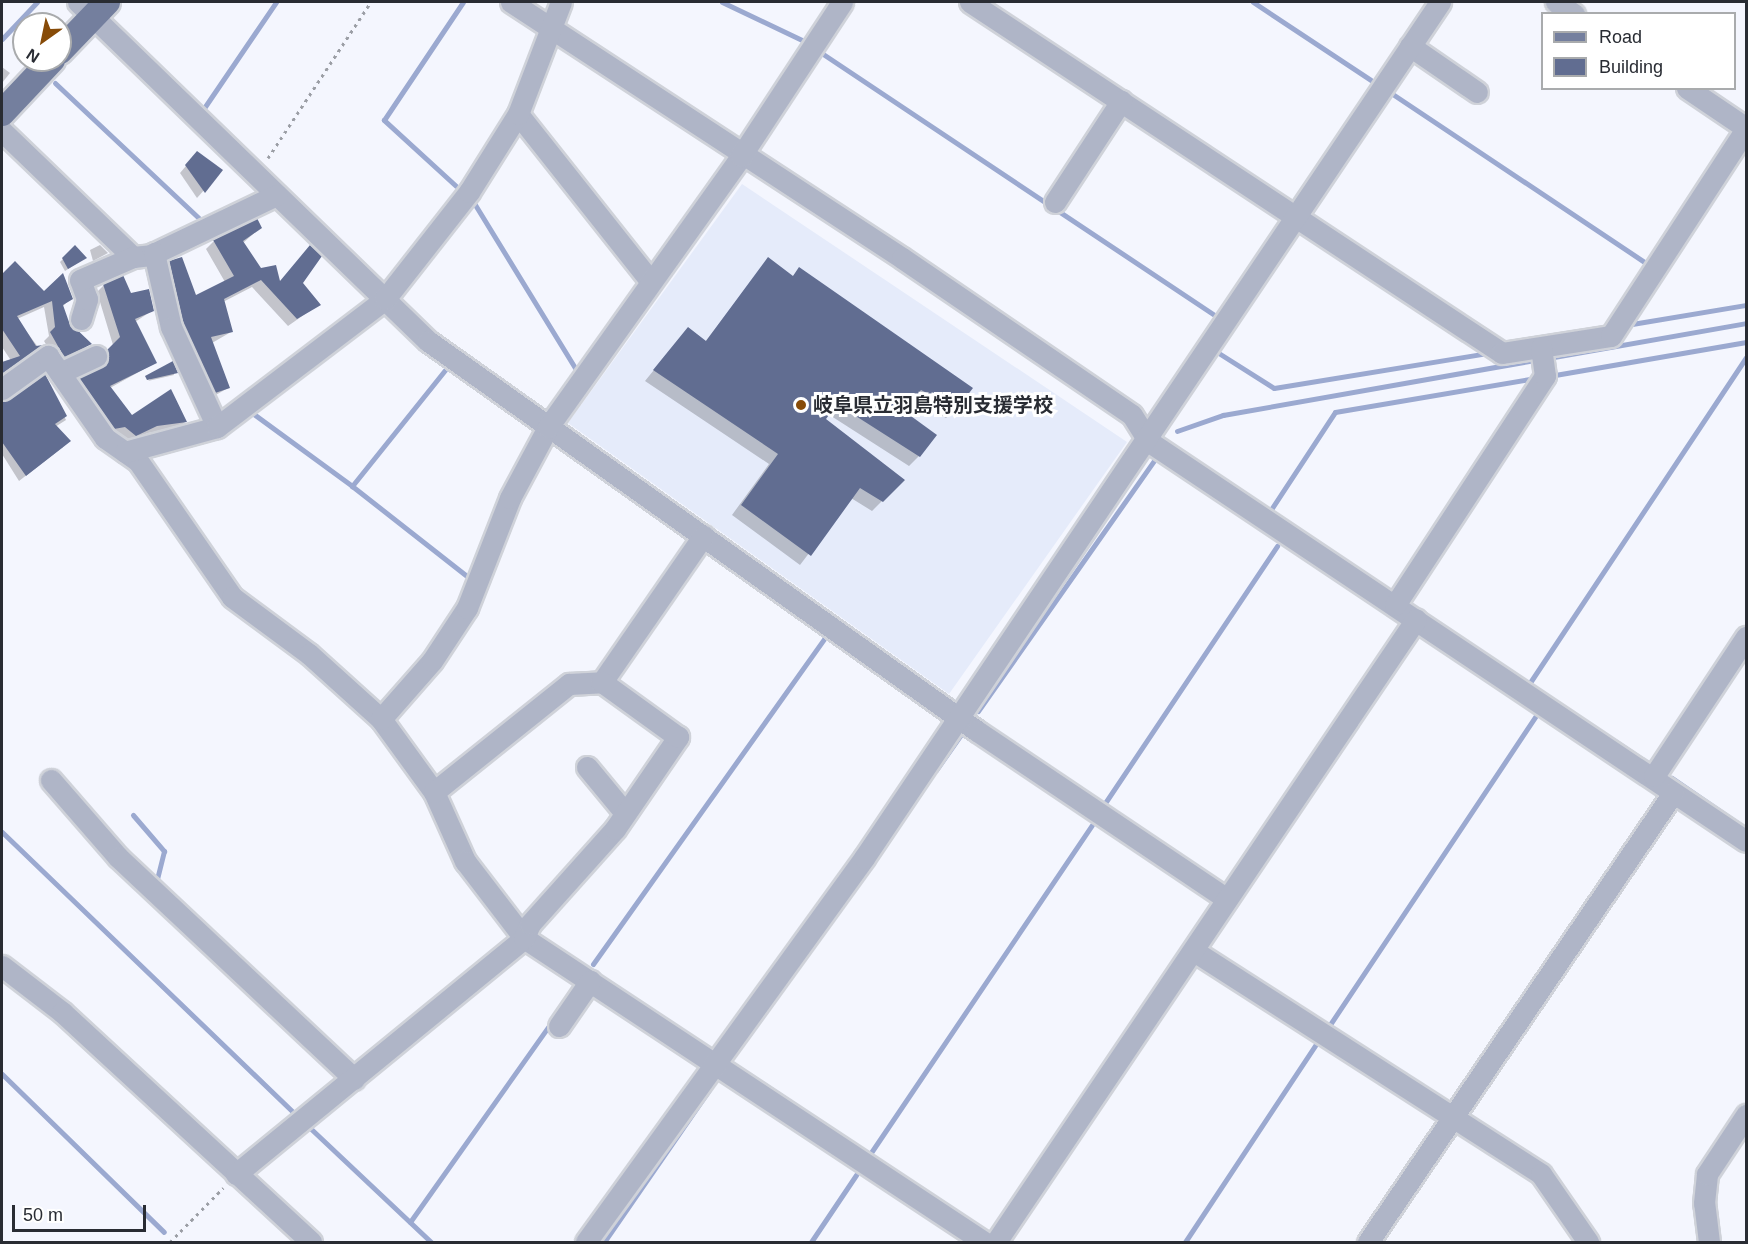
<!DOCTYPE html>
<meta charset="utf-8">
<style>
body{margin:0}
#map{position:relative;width:1748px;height:1244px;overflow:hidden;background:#f4f6fe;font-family:Helvetica,"Noto Sans JP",sans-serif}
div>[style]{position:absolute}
.built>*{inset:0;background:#e5ebfa}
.shadow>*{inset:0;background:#0003}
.stream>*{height:5px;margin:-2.5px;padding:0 2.5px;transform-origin:2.5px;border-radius:2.5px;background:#9ba9d0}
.building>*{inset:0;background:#616d91}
.path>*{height:3px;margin-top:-1.5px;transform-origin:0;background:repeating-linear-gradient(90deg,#9b9ea5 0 3px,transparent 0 7.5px)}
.roads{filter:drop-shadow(2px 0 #cfd2d9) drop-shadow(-2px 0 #cfd2d9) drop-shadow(0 2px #cfd2d9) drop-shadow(0 -2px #cfd2d9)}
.minor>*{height:21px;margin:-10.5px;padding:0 10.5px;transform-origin:10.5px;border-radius:10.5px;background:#afb5c7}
.major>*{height:26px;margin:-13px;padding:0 13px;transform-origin:13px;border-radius:13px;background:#747f9e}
.dots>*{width:16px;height:16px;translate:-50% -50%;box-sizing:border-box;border:3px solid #fff;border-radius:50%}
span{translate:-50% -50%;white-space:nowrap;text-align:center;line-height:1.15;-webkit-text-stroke:6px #fff;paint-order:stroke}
.poi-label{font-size:20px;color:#292c33;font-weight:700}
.left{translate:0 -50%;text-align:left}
.frame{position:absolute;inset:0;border:3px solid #292c33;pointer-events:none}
.legend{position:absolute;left:1541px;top:12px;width:195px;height:78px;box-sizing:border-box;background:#fff;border:2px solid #a9abad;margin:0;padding:8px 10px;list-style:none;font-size:18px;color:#292c33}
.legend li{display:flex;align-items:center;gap:12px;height:30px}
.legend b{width:30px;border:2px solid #a9abad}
.north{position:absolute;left:12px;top:12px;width:60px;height:60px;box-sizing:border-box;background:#fff;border:2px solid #a9abad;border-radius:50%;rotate:213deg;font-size:16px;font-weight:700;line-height:24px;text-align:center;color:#292c33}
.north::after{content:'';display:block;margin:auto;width:21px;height:27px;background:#874b08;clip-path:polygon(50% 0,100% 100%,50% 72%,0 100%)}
.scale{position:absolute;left:12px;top:1205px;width:134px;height:27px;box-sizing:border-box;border:3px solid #292c33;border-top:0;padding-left:8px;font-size:18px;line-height:21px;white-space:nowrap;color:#292c33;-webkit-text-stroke:4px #fff;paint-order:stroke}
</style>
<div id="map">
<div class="built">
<div style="clip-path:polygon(742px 184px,1127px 442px,949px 694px,568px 423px)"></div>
</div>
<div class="shadow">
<div style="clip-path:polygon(24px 28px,24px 48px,22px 49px,13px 43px)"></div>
<div style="clip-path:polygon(2px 67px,10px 73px,2px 83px)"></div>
<div style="clip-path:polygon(191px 160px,221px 171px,197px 198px,180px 173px)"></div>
<div style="clip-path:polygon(260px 228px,243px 243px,260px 270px,279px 283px,301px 283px,318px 305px,288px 326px,252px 287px,223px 302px,231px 332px,212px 343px,228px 388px,207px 400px,161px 271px,170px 262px,195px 297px,225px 282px,206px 249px,214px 241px)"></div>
<div style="clip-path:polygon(100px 245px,108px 253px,93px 261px,90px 250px)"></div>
<div style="clip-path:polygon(75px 247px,82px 260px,65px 271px,60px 262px)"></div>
<div style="clip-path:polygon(768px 259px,792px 277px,800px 269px,956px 408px,946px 418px,911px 400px,902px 411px,919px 456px,909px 466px,828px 414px,824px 420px,903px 480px,872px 511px,851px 498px,800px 565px,732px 515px,769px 464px,645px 381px,679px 339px,705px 342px)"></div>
<div style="clip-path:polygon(15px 263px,44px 293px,71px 298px,62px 307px,67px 323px,89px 344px,82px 351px,57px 363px,44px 341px,49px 336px,44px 307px,17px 319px,38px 347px,14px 365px,2px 347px,2px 276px)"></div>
<div style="clip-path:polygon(104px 285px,153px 310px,135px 322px,155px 363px,110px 388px,132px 417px,185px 422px,178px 429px,148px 433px,128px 442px,117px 434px,107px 436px,73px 387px,100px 369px,113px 345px,97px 292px)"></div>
<div style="clip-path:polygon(172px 363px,174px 375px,148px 381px)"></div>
<div style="clip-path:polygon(44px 376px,66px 420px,55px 427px,63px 447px,19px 481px,2px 454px,2px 403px)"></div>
</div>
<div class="stream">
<div style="left:722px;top:2px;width:89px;rotate:25.4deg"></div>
<div style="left:1253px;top:2px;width:141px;rotate:33.5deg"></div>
<div style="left:2px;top:39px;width:51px;rotate:-46.6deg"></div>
<div style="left:823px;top:54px;width:470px;rotate:33.7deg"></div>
<div style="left:55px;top:83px;width:203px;rotate:43.2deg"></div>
<div style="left:1388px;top:91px;width:311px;rotate:33.7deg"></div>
<div style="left:1647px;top:264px;width:6px;rotate:121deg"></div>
<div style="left:202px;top:111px;width:132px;rotate:-55.8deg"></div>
<div style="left:456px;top:186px;width:98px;rotate:-137.5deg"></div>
<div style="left:384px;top:120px;width:142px;rotate:-56.2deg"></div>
<div style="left:474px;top:203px;width:197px;rotate:58.5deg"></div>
<div style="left:577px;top:371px;width:4px;rotate:135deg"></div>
<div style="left:1632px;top:324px;width:116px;rotate:-9.5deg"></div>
<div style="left:1217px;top:352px;width:67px;rotate:32.3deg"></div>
<div style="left:1274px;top:388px;width:216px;rotate:-9.3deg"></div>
<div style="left:1548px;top:358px;width:201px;rotate:-10deg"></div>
<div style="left:445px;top:370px;width:149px;rotate:128.7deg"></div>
<div style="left:352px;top:486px;width:147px;rotate:38.1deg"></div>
<div style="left:1555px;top:375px;width:194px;rotate:-9.8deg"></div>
<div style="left:251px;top:412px;width:125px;rotate:36.2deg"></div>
<div style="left:1177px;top:431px;width:49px;rotate:-19.2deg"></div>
<div style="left:1223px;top:415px;width:321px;rotate:-10deg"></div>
<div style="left:1270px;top:511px;width:118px;rotate:-56.7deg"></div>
<div style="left:1335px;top:412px;width:204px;rotate:-9.6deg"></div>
<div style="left:1529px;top:684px;width:392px;rotate:-56.4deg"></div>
<div style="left:978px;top:711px;width:306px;rotate:-54.9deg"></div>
<div style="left:1615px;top:741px;width:40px;rotate:34deg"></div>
<div style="left:936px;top:770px;width:42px;rotate:-54.8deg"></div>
<div style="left:1672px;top:778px;width:90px;rotate:34.6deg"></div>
<div style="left:1103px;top:806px;width:313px;rotate:-56.2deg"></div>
<div style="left:133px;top:815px;width:48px;rotate:49.3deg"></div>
<div style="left:164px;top:851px;width:34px;rotate:104deg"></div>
<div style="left:2px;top:832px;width:411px;rotate:43.9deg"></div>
<div style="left:593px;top:964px;width:401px;rotate:-54.6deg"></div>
<div style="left:1329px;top:1026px;width:376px;rotate:-56.3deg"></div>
<div style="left:747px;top:1037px;width:57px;rotate:-54.3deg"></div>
<div style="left:733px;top:1064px;width:74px;rotate:33.5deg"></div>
<div style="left:2px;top:1074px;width:226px;rotate:44.3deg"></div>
<div style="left:309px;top:1127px;width:168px;rotate:43.3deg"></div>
<div style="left:868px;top:1157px;width:400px;rotate:-56deg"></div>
<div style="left:410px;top:1222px;width:247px;rotate:-54.7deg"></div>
<div style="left:604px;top:1242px;width:185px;rotate:-55.4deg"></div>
<div style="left:811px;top:1242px;width:81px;rotate:-56.1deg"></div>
<div style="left:1185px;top:1242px;width:237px;rotate:-56.5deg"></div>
</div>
<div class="building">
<div style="clip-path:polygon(197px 151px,223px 170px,205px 193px,185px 165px)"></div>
<div style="clip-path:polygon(257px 218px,262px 228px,243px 241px,261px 268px,276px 265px,280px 281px,310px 245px,322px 256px,303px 283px,321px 305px,297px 319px,261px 280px,224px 299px,233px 332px,211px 337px,230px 388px,215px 393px,183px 323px,169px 261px,182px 257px,196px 295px,234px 276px,213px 240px)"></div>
<div style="clip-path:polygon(75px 245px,87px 258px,68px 269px,62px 258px)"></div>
<div style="clip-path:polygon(768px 257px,793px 276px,799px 267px,973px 388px,957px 409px,921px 390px,904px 411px,937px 435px,920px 457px,837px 404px,826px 419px,905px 480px,883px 502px,860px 488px,811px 556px,741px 505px,778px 454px,653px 370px,688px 327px,706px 341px)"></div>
<div style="clip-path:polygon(15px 261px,44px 291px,63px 273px,73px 299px,63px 305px,69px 322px,92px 344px,64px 357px,50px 332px,55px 327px,52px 301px,17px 316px,36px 346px,43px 345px,2px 374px,2px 362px,20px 356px,2px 329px,2px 274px)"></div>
<div style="clip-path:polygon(123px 275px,131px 293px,149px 289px,154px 311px,135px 319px,157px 363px,110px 386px,132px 415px,171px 389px,187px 422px,157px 426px,136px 436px,125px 427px,114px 429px,79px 378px,106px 364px,107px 350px,120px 337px,103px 284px)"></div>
<div style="clip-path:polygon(173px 361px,178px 373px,147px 380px,145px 376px)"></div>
<div style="clip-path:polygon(45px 374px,67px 416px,55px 424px,71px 441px,26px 476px,2px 442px,2px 401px)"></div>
</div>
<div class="path">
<div style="left:268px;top:158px;width:187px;rotate:-56.6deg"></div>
<div style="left:170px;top:1242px;width:76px;rotate:-45.5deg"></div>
</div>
<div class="roads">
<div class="minor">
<div style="left:78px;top:2px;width:487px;rotate:44.1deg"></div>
<div style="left:428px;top:341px;width:673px;rotate:35.39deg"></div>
<div style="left:977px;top:731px;width:301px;rotate:33.9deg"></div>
<div style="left:511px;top:2px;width:467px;rotate:33.2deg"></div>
<div style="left:902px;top:258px;width:278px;rotate:34.3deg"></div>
<div style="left:1132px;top:415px;width:31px;rotate:58deg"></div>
<div style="left:1148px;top:441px;width:719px;rotate:33.78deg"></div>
<div style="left:970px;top:2px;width:637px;rotate:33.42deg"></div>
<div style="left:1502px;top:353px;width:110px;rotate:-8.9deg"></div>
<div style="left:1611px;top:336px;width:247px;rotate:-56.9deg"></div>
<div style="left:1556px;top:2px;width:22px;rotate:34deg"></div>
<div style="left:1410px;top:46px;width:81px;rotate:34.5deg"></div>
<div style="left:1687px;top:88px;width:71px;rotate:34.1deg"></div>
<div style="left:518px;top:114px;width:214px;rotate:51.6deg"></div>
<div style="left:2px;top:131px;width:182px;rotate:43.9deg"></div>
<div style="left:133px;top:257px;width:18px;rotate:-6deg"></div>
<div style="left:151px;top:255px;width:139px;rotate:-25.6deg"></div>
<div style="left:1055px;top:202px;width:121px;rotate:-56.8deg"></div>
<div style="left:154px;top:253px;width:76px;rotate:77.1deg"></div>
<div style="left:171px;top:327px;width:110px;rotate:65.3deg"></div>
<div style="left:81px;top:319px;width:21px;rotate:-73deg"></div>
<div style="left:87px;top:299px;width:20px;rotate:-110deg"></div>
<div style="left:80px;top:280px;width:58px;rotate:-23.5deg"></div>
<div style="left:60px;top:373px;width:40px;rotate:-25deg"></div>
<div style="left:2px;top:389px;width:57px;rotate:-35.7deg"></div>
<div style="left:48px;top:356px;width:100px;rotate:55.2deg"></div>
<div style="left:105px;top:438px;width:40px;rotate:34.9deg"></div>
<div style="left:138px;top:461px;width:165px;rotate:55.3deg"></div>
<div style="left:232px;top:597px;width:96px;rotate:36.5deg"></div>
<div style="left:309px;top:654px;width:97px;rotate:42.1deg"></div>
<div style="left:381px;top:719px;width:90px;rotate:54deg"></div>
<div style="left:434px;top:792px;width:76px;rotate:65.8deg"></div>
<div style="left:465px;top:861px;width:97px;rotate:52.5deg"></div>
<div style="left:524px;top:938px;width:551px;rotate:33.46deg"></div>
<div style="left:125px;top:452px;width:95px;rotate:-15.2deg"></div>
<div style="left:217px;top:427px;width:211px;rotate:-37.3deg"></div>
<div style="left:385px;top:299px;width:136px;rotate:-51.9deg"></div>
<div style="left:469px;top:192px;width:92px;rotate:-57.9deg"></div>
<div style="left:518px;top:114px;width:120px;rotate:-69deg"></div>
<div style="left:1395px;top:605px;width:274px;rotate:-56.8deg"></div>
<div style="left:1545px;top:376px;width:29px;rotate:-98deg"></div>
<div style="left:381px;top:719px;width:77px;rotate:-48.7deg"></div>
<div style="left:432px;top:661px;width:64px;rotate:-56.6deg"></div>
<div style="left:467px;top:608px;width:118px;rotate:-68.6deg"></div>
<div style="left:510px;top:498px;width:81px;rotate:-61.8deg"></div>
<div style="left:548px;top:427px;width:333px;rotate:-54.5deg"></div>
<div style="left:741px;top:156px;width:184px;rotate:-56.7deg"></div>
<div style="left:587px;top:767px;width:60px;rotate:50.4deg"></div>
<div style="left:1654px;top:776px;width:167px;rotate:-56.5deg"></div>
<div style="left:51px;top:780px;width:102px;rotate:49deg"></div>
<div style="left:118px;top:857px;width:324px;rotate:43.2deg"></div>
<div style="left:434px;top:792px;width:173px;rotate:-38.7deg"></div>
<div style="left:569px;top:684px;width:33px;rotate:-3deg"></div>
<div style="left:602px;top:682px;width:178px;rotate:-55.3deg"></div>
<div style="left:1194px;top:951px;width:412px;rotate:32.7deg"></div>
<div style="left:1541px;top:1174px;width:83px;rotate:55.3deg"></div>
<div style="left:2px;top:966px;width:76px;rotate:37.5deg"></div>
<div style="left:62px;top:1012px;width:339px;rotate:42.7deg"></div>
<div style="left:559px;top:1026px;width:55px;rotate:-55.4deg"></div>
<div style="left:236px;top:1174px;width:372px;rotate:-39.3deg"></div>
<div style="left:524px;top:938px;width:15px;rotate:-67deg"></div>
<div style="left:530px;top:924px;width:127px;rotate:-48.2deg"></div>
<div style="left:615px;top:829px;width:112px;rotate:-55.6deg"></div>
<div style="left:678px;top:737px;width:94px;rotate:-144.1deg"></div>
<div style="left:586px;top:1242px;width:474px;rotate:-54.1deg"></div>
<div style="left:864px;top:858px;width:1032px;rotate:-56.06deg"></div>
<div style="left:996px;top:1242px;width:751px;rotate:-56.01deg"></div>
<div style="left:1368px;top:1242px;width:543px;rotate:-55.81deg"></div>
<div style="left:1709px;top:1242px;width:39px;rotate:-97deg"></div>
<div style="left:1704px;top:1203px;width:29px;rotate:-84deg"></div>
<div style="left:1707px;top:1174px;width:71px;rotate:-56.5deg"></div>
</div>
<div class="major">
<div style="left:60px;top:51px;width:68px;rotate:-46.2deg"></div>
<div style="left:2px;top:113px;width:73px;rotate:-46.7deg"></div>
</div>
</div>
<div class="dots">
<div style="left:801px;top:405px;background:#874b08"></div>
</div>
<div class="poi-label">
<span class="left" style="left:813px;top:405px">岐阜県立羽島特別支援学校</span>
</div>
<div class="frame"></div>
<ul class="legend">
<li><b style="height:8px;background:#747f9e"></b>Road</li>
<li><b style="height:16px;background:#616d91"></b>Building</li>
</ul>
<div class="north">N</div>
<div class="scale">50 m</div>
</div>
